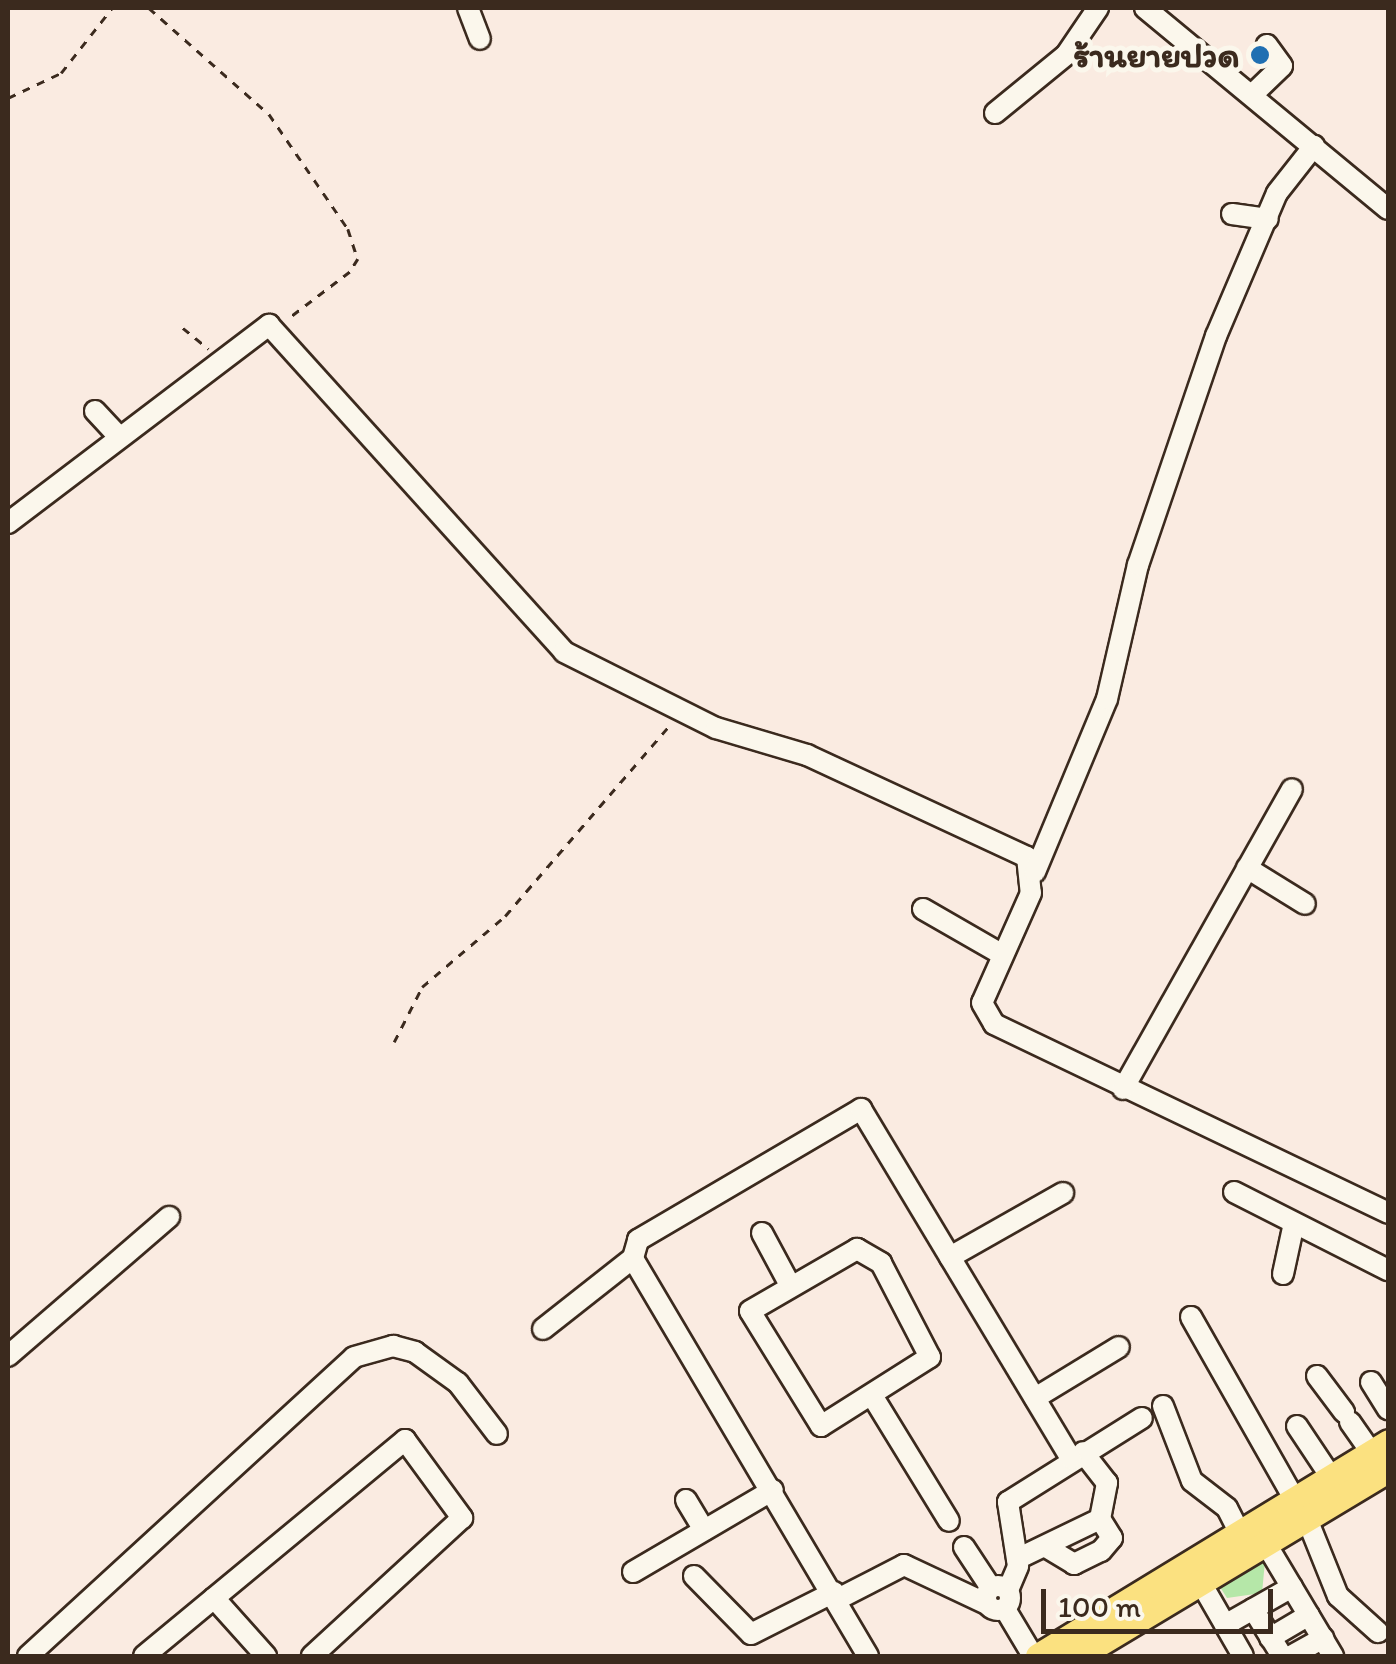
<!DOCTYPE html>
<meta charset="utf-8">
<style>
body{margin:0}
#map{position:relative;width:1396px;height:1664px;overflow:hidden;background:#faebe1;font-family:Itim,"Playpen Sans Thai",sans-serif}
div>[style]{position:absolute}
.green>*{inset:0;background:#b5e7a8}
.path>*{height:2.5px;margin-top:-1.25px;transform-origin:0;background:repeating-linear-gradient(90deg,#3b2a1e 0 8px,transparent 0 16px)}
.roads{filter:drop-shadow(2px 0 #3b2a1e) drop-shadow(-2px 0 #3b2a1e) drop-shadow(0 2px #3b2a1e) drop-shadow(0 -2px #3b2a1e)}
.minor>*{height:20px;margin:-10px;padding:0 10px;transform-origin:10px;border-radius:10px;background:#fbf7ec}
.minor>.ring{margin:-10px;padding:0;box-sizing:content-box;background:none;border:20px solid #fbf7ec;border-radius:50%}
.major>*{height:25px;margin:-12.5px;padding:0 12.5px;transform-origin:12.5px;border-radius:12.5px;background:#fbe180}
.dots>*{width:28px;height:28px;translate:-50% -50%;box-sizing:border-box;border:5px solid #fbf7ec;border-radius:50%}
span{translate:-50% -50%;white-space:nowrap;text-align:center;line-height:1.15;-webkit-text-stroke:10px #fbf7ec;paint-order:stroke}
.poi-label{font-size:35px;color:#3b2a1e;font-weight:700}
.right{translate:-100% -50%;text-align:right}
.frame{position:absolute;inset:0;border:10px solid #3b2a1e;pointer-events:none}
.scale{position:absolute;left:1041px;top:1589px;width:232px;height:45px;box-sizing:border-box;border:5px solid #3b2a1e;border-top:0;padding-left:12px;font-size:30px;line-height:35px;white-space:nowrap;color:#3b2a1e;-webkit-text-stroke:8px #fbf7ec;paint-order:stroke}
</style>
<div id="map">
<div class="green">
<div style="clip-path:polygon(1265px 1561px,1262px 1593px,1227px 1598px,1220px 1587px)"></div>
</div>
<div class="path">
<div style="left:149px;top:8px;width:160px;rotate:41.5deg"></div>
<div style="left:269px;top:114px;width:140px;rotate:55.5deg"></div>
<div style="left:348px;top:229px;width:32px;rotate:72deg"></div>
<div style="left:358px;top:259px;width:15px;rotate:122deg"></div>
<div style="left:350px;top:272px;width:78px;rotate:142.8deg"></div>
<div style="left:8px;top:98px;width:59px;rotate:-25.3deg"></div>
<div style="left:61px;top:73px;width:83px;rotate:-51.9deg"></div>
<div style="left:183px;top:328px;width:33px;rotate:39deg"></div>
<div style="left:394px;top:1042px;width:62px;rotate:-63deg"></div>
<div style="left:422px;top:987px;width:109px;rotate:-40.5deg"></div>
<div style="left:505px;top:916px;width:254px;rotate:-49.2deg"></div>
</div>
<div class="roads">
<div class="minor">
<div style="left:468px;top:8px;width:33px;rotate:69deg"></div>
<div style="left:1145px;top:8px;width:315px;rotate:39.6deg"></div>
<div style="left:1253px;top:94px;width:40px;rotate:-44deg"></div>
<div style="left:1282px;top:66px;width:26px;rotate:-126deg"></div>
<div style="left:995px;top:113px;width:92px;rotate:-39.2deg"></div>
<div style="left:1066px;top:55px;width:57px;rotate:-55.8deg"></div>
<div style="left:1232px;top:214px;width:36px;rotate:8deg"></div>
<div style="left:95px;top:411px;width:35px;rotate:47deg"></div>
<div style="left:8px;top:523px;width:328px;rotate:-37.2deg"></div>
<div style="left:269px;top:325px;width:440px;rotate:47.9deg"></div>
<div style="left:564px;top:652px;width:170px;rotate:26.6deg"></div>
<div style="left:716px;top:728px;width:95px;rotate:16.5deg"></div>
<div style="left:807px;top:755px;width:242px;rotate:24.9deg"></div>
<div style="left:1027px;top:857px;width:36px;rotate:84deg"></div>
<div style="left:1031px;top:893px;width:120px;rotate:114deg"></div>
<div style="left:982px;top:1003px;width:24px;rotate:60deg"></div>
<div style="left:994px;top:1024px;width:437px;rotate:25.6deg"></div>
<div style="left:1247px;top:868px;width:68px;rotate:31.8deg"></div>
<div style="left:1035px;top:872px;width:187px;rotate:-67.4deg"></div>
<div style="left:1107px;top:699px;width:138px;rotate:-77deg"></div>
<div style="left:1138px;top:565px;width:242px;rotate:-71.2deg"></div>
<div style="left:1216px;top:336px;width:155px;rotate:-66.9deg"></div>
<div style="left:1277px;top:193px;width:60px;rotate:-51.8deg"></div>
<div style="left:923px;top:909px;width:92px;rotate:29.9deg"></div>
<div style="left:1123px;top:1089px;width:344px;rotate:-60.6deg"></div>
<div style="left:1234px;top:1192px;width:173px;rotate:26.9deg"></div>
<div style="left:762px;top:1233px;width:59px;rotate:61.7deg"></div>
<div style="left:857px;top:1249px;width:28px;rotate:30deg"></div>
<div style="left:881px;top:1263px;width:106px;rotate:62.5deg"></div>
<div style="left:930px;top:1357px;width:129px;rotate:147.7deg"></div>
<div style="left:821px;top:1426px;width:135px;rotate:-121.7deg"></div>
<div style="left:750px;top:1311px;width:124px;rotate:-30.1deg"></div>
<div style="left:950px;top:1257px;width:130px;rotate:-29.5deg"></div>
<div style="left:1283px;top:1274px;width:52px;rotate:-77.8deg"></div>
<div style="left:1191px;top:1317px;width:213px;rotate:60.4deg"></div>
<div style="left:543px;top:1329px;width:115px;rotate:-38.3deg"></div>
<div style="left:8px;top:1356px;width:213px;rotate:-40.8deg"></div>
<div style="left:1317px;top:1376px;width:45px;rotate:53.1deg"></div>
<div style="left:1371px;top:1382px;width:32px;rotate:58deg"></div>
<div style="left:873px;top:1397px;width:145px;rotate:58.5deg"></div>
<div style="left:1035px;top:1398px;width:98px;rotate:-31.3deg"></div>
<div style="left:1163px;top:1406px;width:80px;rotate:68.9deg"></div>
<div style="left:1192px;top:1481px;width:44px;rotate:37.6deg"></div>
<div style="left:1227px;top:1508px;width:30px;rotate:63deg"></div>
<div style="left:1350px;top:1422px;width:38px;rotate:55deg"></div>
<div style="left:1297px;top:1426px;width:65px;rotate:56.3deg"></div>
<div style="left:686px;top:1500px;width:35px;rotate:59deg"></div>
<div style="left:1307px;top:1519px;width:83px;rotate:68.1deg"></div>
<div style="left:1338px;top:1596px;width:54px;rotate:42deg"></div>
<div style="left:1266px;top:1544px;width:131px;rotate:59.1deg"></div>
<div style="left:964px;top:1547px;width:49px;rotate:56.6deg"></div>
<div style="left:1046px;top:1547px;width:33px;rotate:31deg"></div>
<div style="left:1074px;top:1564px;width:30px;rotate:-26deg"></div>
<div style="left:1101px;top:1551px;width:17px;rotate:-50deg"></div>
<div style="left:1112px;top:1538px;width:22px;rotate:-122deg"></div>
<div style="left:1017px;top:1559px;width:92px;rotate:-25.7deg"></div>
<div style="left:1100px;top:1519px;width:37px;rotate:-79deg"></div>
<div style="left:1107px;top:1483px;width:39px;rotate:-128deg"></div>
<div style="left:633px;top:1572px;width:162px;rotate:-30.4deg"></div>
<div style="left:694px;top:1576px;width:81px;rotate:45.5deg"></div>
<div style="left:751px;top:1634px;width:93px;rotate:-26.8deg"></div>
<div style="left:1201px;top:1583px;width:84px;rotate:60.1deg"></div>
<div class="ring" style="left:986px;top:1586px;width:4px;height:4px"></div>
<div style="left:1008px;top:1590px;width:26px;rotate:-67deg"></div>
<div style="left:1018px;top:1566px;width:65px;rotate:-98.9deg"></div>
<div style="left:1008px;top:1502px;width:158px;rotate:-32.1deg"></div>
<div style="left:214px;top:1598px;width:78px;rotate:48.1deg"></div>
<div style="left:838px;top:1599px;width:74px;rotate:-27.3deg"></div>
<div style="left:904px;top:1565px;width:92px;rotate:25.2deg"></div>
<div style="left:1005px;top:1609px;width:55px;rotate:59.2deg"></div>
<div style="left:1253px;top:1609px;width:55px;rotate:58.3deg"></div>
<div style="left:1225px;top:1625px;width:77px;rotate:-29.6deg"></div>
<div style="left:1270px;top:1638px;width:45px;rotate:-30.5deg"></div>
<div style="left:28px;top:1656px;width:442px;rotate:-42.5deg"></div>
<div style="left:354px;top:1357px;width:41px;rotate:-15.8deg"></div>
<div style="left:393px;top:1346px;width:23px;rotate:15deg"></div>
<div style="left:415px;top:1352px;width:53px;rotate:35.8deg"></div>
<div style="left:458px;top:1383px;width:64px;rotate:52.6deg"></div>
<div style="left:144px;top:1656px;width:339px;rotate:-39.6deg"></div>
<div style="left:405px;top:1440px;width:97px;rotate:53.8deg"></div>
<div style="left:462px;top:1518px;width:204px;rotate:137.4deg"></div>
<div style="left:868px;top:1656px;width:462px;rotate:-120.6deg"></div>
<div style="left:633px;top:1258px;width:19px;rotate:-74deg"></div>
<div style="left:638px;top:1240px;width:259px;rotate:-30.4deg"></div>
<div style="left:861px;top:1109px;width:408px;rotate:59deg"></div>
<div style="left:1291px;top:1656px;width:37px;rotate:-29deg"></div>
</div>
<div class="major">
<div style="left:1038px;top:1656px;width:410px;rotate:-31.4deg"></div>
<div style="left:1078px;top:1656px;width:362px;rotate:-31deg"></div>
</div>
</div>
<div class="dots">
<div style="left:1260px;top:55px;background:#1f6fb2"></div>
</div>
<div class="poi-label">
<span class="right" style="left:1240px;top:55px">ร้านยายปวด</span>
</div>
<div class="frame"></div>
<div class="scale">100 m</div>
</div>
